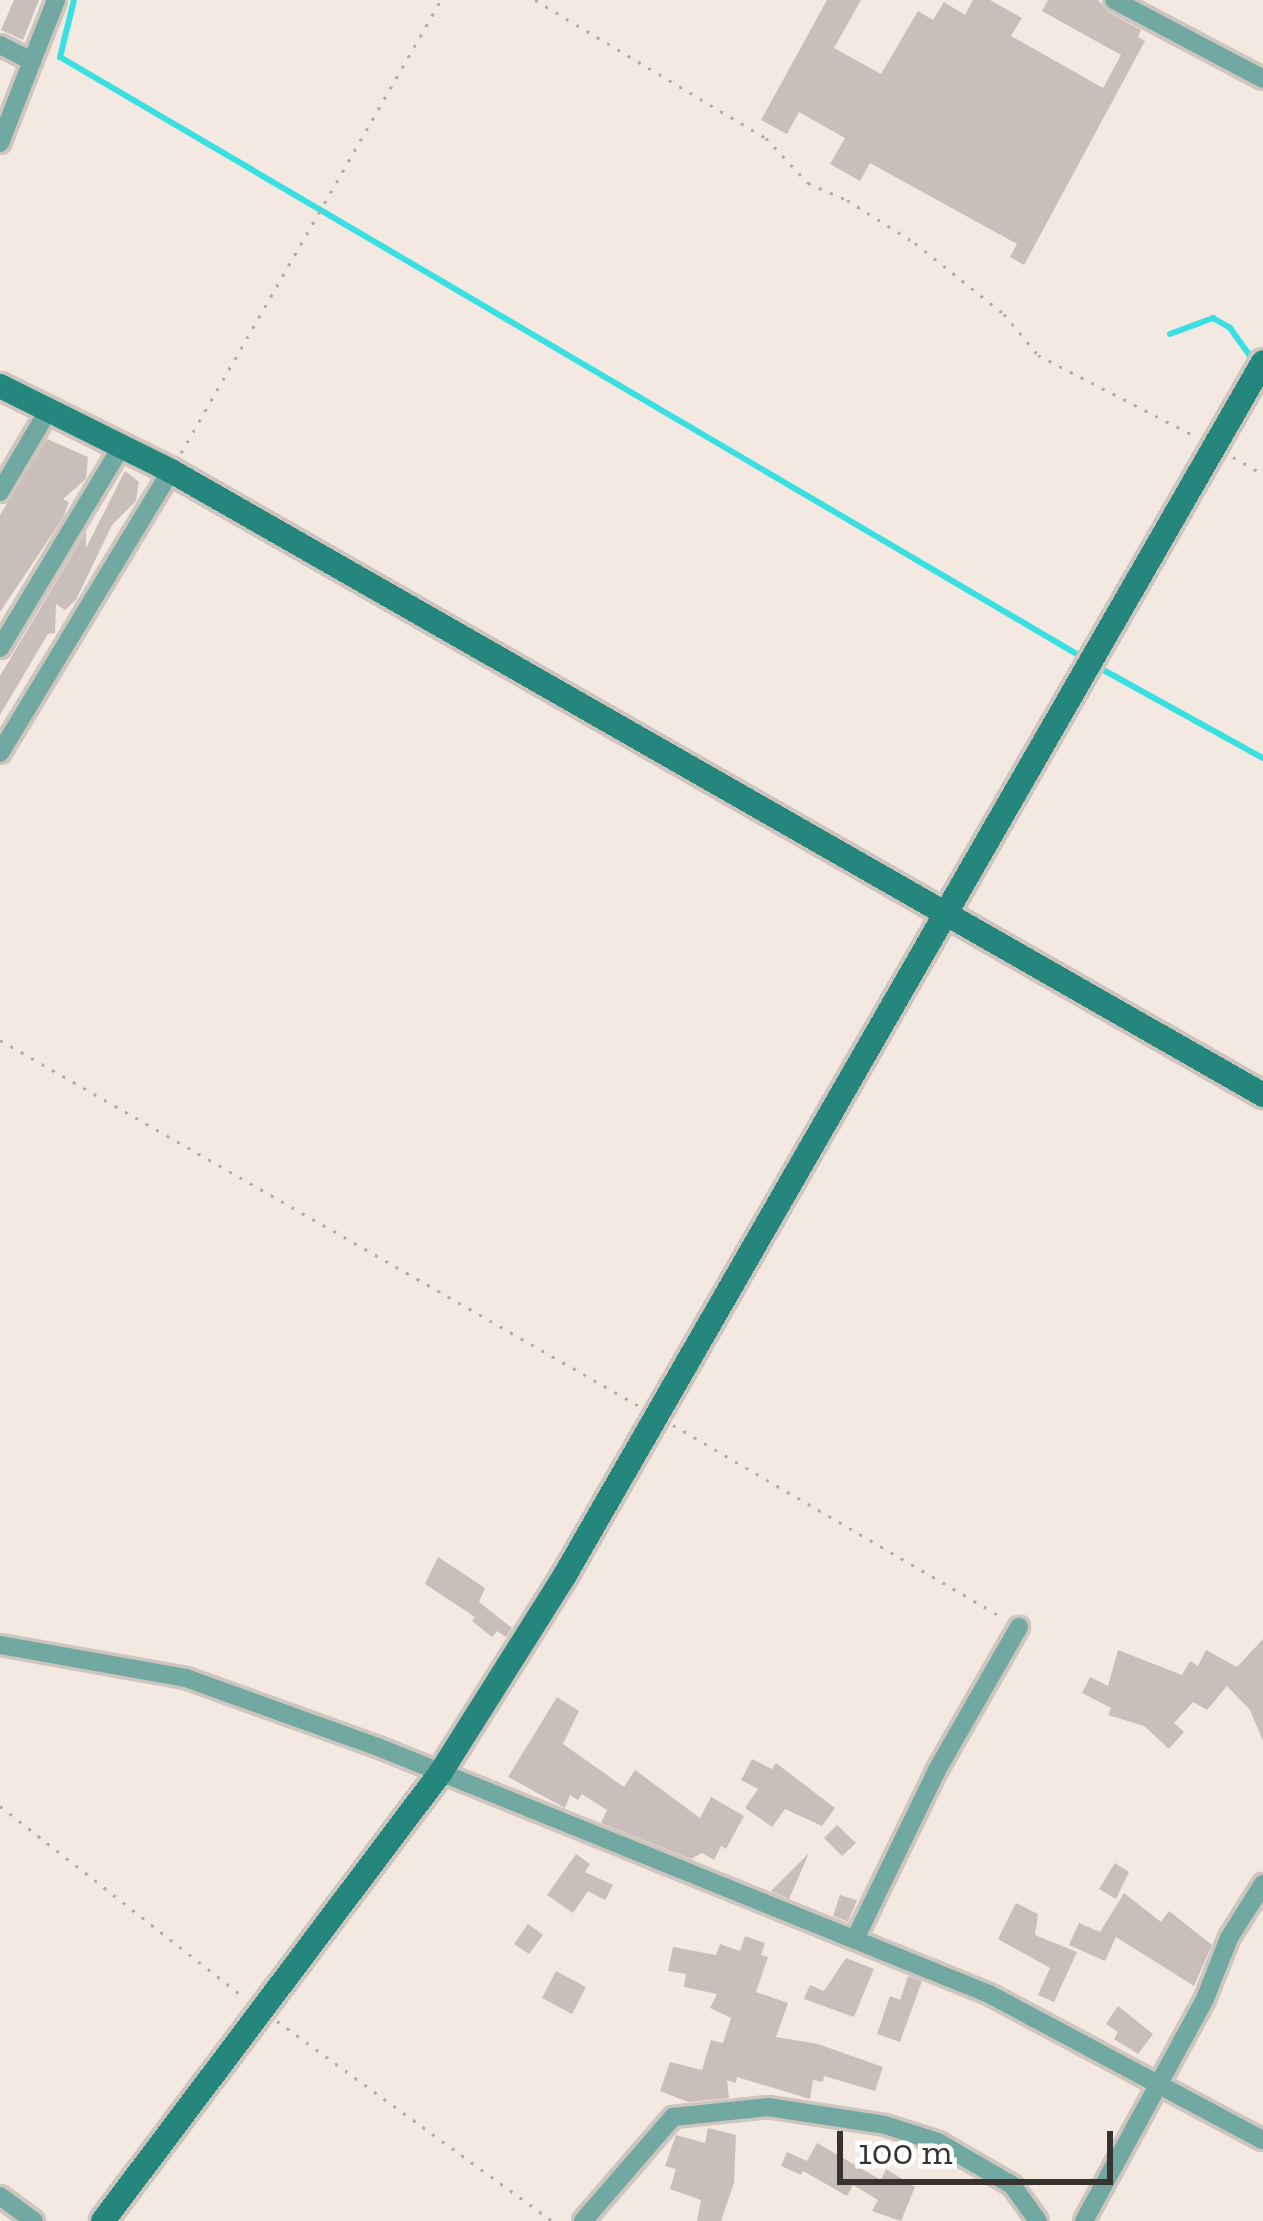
<!DOCTYPE html>
<style>
body{margin:0}
#map{position:relative;width:1263px;height:2221px;overflow:hidden;background:#f3e9e1;font-family:"Zilla Slab",serif}
div>[style]{position:absolute}
.stream>*{height:6px;margin:-3px;padding:0 3px;transform-origin:3px;border-radius:3px;background:#39dfe1}
.building>*{inset:0;background:#cabebb}
.path>*{height:3px;margin-top:-1.5px;transform-origin:0;background:repeating-linear-gradient(90deg,#b3aba4 0 3px,transparent 0 12px)}
.roads{filter:drop-shadow(3px 0 #cdc5be) drop-shadow(-3px 0 #cdc5be) drop-shadow(0 3px #cdc5be) drop-shadow(0 -3px #cdc5be)}
.street>*{height:18px;margin:-9px;padding:0 9px;transform-origin:9px;border-radius:9px;background:#71a8a1}
.secondary>*{height:24px;margin:-12px;padding:0 12px;transform-origin:12px;border-radius:12px;background:#24867d}
span{translate:-50% -50%;white-space:nowrap;text-align:center;line-height:1.15;-webkit-text-stroke:9px #fff;paint-order:stroke}
.scale{position:absolute;left:837px;top:2131px;width:276px;height:54px;box-sizing:border-box;border:6px solid #373330;border-top:0;padding-left:15px;font-size:36px;line-height:42px;white-space:nowrap;color:#373330;-webkit-text-stroke:9px #fff;paint-order:stroke}
</style>
<div id="map">
<div class="stream">
<div style="left:74px;top:0;width:59px;rotate:103.8deg"></div>
<div style="left:60px;top:57px;width:1191px;rotate:30.42deg"></div>
<div style="left:1170px;top:334px;width:46px;rotate:-20.4deg"></div>
<div style="left:1213px;top:318px;width:20px;rotate:30deg"></div>
<div style="left:1230px;top:328px;width:44px;rotate:54.2deg"></div>
<div style="left:1098px;top:667px;width:188px;rotate:28.9deg"></div>
</div>
<div class="building">
<div style="clip-path:polygon(14px 0,39px 0,23px 40px,1px 30px)"></div>
<div style="clip-path:polygon(827px 0,861px 0,834px 48px,881px 74px,918px 11px,933px 20px,944px 2px,965px 15px,973px 0,990px 0,1022px 18px,1011px 36px,1103px 88px,1121px 55px,1042px 11px,1048px 0,1098px 0,1108px 12px,1141px 30px,1138px 37px,1145px 41px,1024px 265px,1010px 257px,1017px 244px,870px 163px,860px 181px,830px 164px,845px 138px,799px 112px,787px 134px,761px 120px)"></div>
<div style="clip-path:polygon(47px 439px,88px 457px,86px 479px,63px 499px,69px 502px,63px 518px,0 612px,0 515px)"></div>
<div style="clip-path:polygon(125px 471px,139px 482px,136px 501px,112px 525px,76px 600px,65px 610px,56px 604px,55px 633px,48px 634px,0 715px,0 676px,86px 531px,86px 548px)"></div>
<div style="clip-path:polygon(438px 1557px,485px 1588px,479px 1602px,512px 1628px,506px 1637px,497px 1631px,492px 1637px,472px 1621px,475px 1617px,425px 1584px)"></div>
<div style="clip-path:polygon(1263px 1639px,1263px 1741px,1250px 1710px,1227px 1686px,1207px 1710px,1193px 1702px,1174px 1723px,1184px 1732px,1169px 1749px,1144px 1726px,1108px 1715px,1111px 1708px,1082px 1693px,1090px 1677px,1108px 1686px,1118px 1650px,1182px 1675px,1190px 1661px,1198px 1666px,1206px 1650px,1237px 1667px)"></div>
<div style="clip-path:polygon(557px 1697px,579px 1711px,563px 1744px,624px 1787px,635px 1770px,700px 1818px,711px 1797px,744px 1816px,726px 1849px,721px 1846px,714px 1860px,702px 1853px,691px 1859px,601px 1823px,607px 1810px,582px 1794px,578px 1800px,570px 1795px,565px 1808px,508px 1777px)"></div>
<div style="clip-path:polygon(752px 1759px,772px 1769px,776px 1763px,835px 1808px,822px 1826px,785px 1809px,772px 1827px,745px 1808px,758px 1789px,741px 1780px)"></div>
<div style="clip-path:polygon(837px 1825px,856px 1843px,842px 1856px,824px 1838px)"></div>
<div style="clip-path:polygon(809px 1853px,789px 1899px,771px 1891px)"></div>
<div style="clip-path:polygon(576px 1854px,590px 1864px,585px 1872px,613px 1885px,605px 1900px,588px 1891px,573px 1913px,547px 1895px)"></div>
<div style="clip-path:polygon(1115px 1863px,1129px 1872px,1116px 1899px,1099px 1889px)"></div>
<div style="clip-path:polygon(1124px 1893px,1161px 1922px,1169px 1911px,1212px 1945px,1194px 1986px,1116px 1937px,1105px 1961px,1069px 1945px,1079px 1923px,1100px 1932px)"></div>
<div style="clip-path:polygon(840px 1895px,857px 1900px,848px 1922px,833px 1916px)"></div>
<div style="clip-path:polygon(1016px 1903px,1038px 1914px,1035px 1935px,1077px 1952px,1054px 2002px,1038px 1995px,1050px 1968px,998px 1939px)"></div>
<div style="clip-path:polygon(528px 1924px,543px 1935px,529px 1954px,514px 1944px)"></div>
<div style="clip-path:polygon(745px 1936px,765px 1943px,761px 1955px,768px 1957px,756px 1992px,788px 2003px,776px 2037px,818px 2044px,883px 2067px,875px 2091px,824px 2076px,823px 2082px,813px 2080px,810px 2099px,737px 2077px,736px 2083px,727px 2080px,729px 2098px,688px 2102px,660px 2091px,670px 2062px,702px 2070px,711px 2040px,723px 2043px,731px 2018px,710px 2008px,717px 1994px,684px 1987px,686px 1974px,668px 1971px,673px 1947px,716px 1955px,720px 1944px,740px 1951px)"></div>
<div style="clip-path:polygon(846px 1958px,874px 1969px,854px 2017px,804px 1999px,810px 1985px,824px 1991px)"></div>
<div style="clip-path:polygon(556px 1971px,586px 1987px,572px 2014px,542px 1998px)"></div>
<div style="clip-path:polygon(908px 1976px,922px 1981px,900px 2042px,877px 2034px,890px 1996px,900px 2000px)"></div>
<div style="clip-path:polygon(1118px 2006px,1153px 2034px,1138px 2054px,1114px 2039px,1118px 2032px,1106px 2024px)"></div>
<div style="clip-path:polygon(708px 2128px,736px 2135px,734px 2183px,721px 2221px,697px 2221px,701px 2200px,670px 2189px,676px 2169px,665px 2166px,676px 2135px,705px 2143px)"></div>
<div style="clip-path:polygon(817px 2143px,881px 2180px,886px 2169px,915px 2187px,901px 2221px,872px 2211px,878px 2200px,853px 2185px,847px 2196px,803px 2171px,801px 2175px,781px 2166px,787px 2152px,807px 2161px)"></div>
</div>
<div class="path">
<div style="left:535px;top:0;width:269px;rotate:30.9deg"></div>
<div style="left:766px;top:138px;width:62px;rotate:47deg"></div>
<div style="left:808px;top:183px;width:43px;rotate:23.6deg"></div>
<div style="left:847px;top:200px;width:80px;rotate:32.3deg"></div>
<div style="left:915px;top:243px;width:114px;rotate:38.6deg"></div>
<div style="left:1004px;top:314px;width:53px;rotate:50.3deg"></div>
<div style="left:1038px;top:355px;width:174px;rotate:27.3deg"></div>
<div style="left:181px;top:453px;width:522px;rotate:-60.15deg"></div>
<div style="left:1233px;top:457px;width:34px;rotate:30deg"></div>
<div style="left:0;top:1040px;width:736px;rotate:29.8deg"></div>
<div style="left:673px;top:1425px;width:381px;rotate:30.3deg"></div>
<div style="left:0;top:1806px;width:311px;rotate:38.1deg"></div>
<div style="left:277px;top:2021px;width:340px;rotate:36deg"></div>
</div>
<div class="roads">
<div class="street">
<div style="left:1114px;top:0;width:169px;rotate:27.9deg"></div>
<div style="left:0;top:45px;width:36px;rotate:27deg"></div>
<div style="left:32px;top:61px;width:88px;rotate:111.3deg"></div>
<div style="left:32px;top:61px;width:66px;rotate:-68.5deg"></div>
<div style="left:0;top:492px;width:96px;rotate:-59.4deg"></div>
<div style="left:0;top:648px;width:236px;rotate:-58.9deg"></div>
<div style="left:0;top:753px;width:330px;rotate:-58.8deg"></div>
<div style="left:0;top:1645px;width:189px;rotate:10.1deg"></div>
<div style="left:186px;top:1678px;width:204px;rotate:19.8deg"></div>
<div style="left:378px;top:1747px;width:659px;rotate:22.01deg"></div>
<div style="left:989px;top:1994px;width:310px;rotate:28.1deg"></div>
<div style="left:856px;top:1937px;width:186px;rotate:-64.1deg"></div>
<div style="left:937px;top:1770px;width:165px;rotate:-60.2deg"></div>
<div style="left:0;top:2196px;width:42px;rotate:36.3deg"></div>
<div style="left:583px;top:2221px;width:138px;rotate:-49.1deg"></div>
<div style="left:673px;top:2117px;width:96px;rotate:-6deg"></div>
<div style="left:768px;top:2107px;width:118px;rotate:8.7deg"></div>
<div style="left:885px;top:2125px;width:56px;rotate:17.8deg"></div>
<div style="left:938px;top:2142px;width:86px;rotate:30.2deg"></div>
<div style="left:1012px;top:2185px;width:44px;rotate:54.2deg"></div>
<div style="left:1084px;top:2221px;width:253px;rotate:-61.4deg"></div>
<div style="left:1205px;top:1999px;width:66px;rotate:-68.5deg"></div>
<div style="left:1229px;top:1938px;width:64px;rotate:-57.8deg"></div>
</div>
<div class="secondary">
<div style="left:0;top:386px;width:191px;rotate:26.4deg"></div>
<div style="left:171px;top:471px;width:1258px;rotate:29.74deg"></div>
<div style="left:103px;top:2221px;width:562px;rotate:-53.03deg"></div>
<div style="left:441px;top:1772px;width:233px;rotate:-57.8deg"></div>
<div style="left:565px;top:1575px;width:1399px;rotate:-60.08deg"></div>
</div>
</div>
<div class="scale">100 m</div>
</div>
